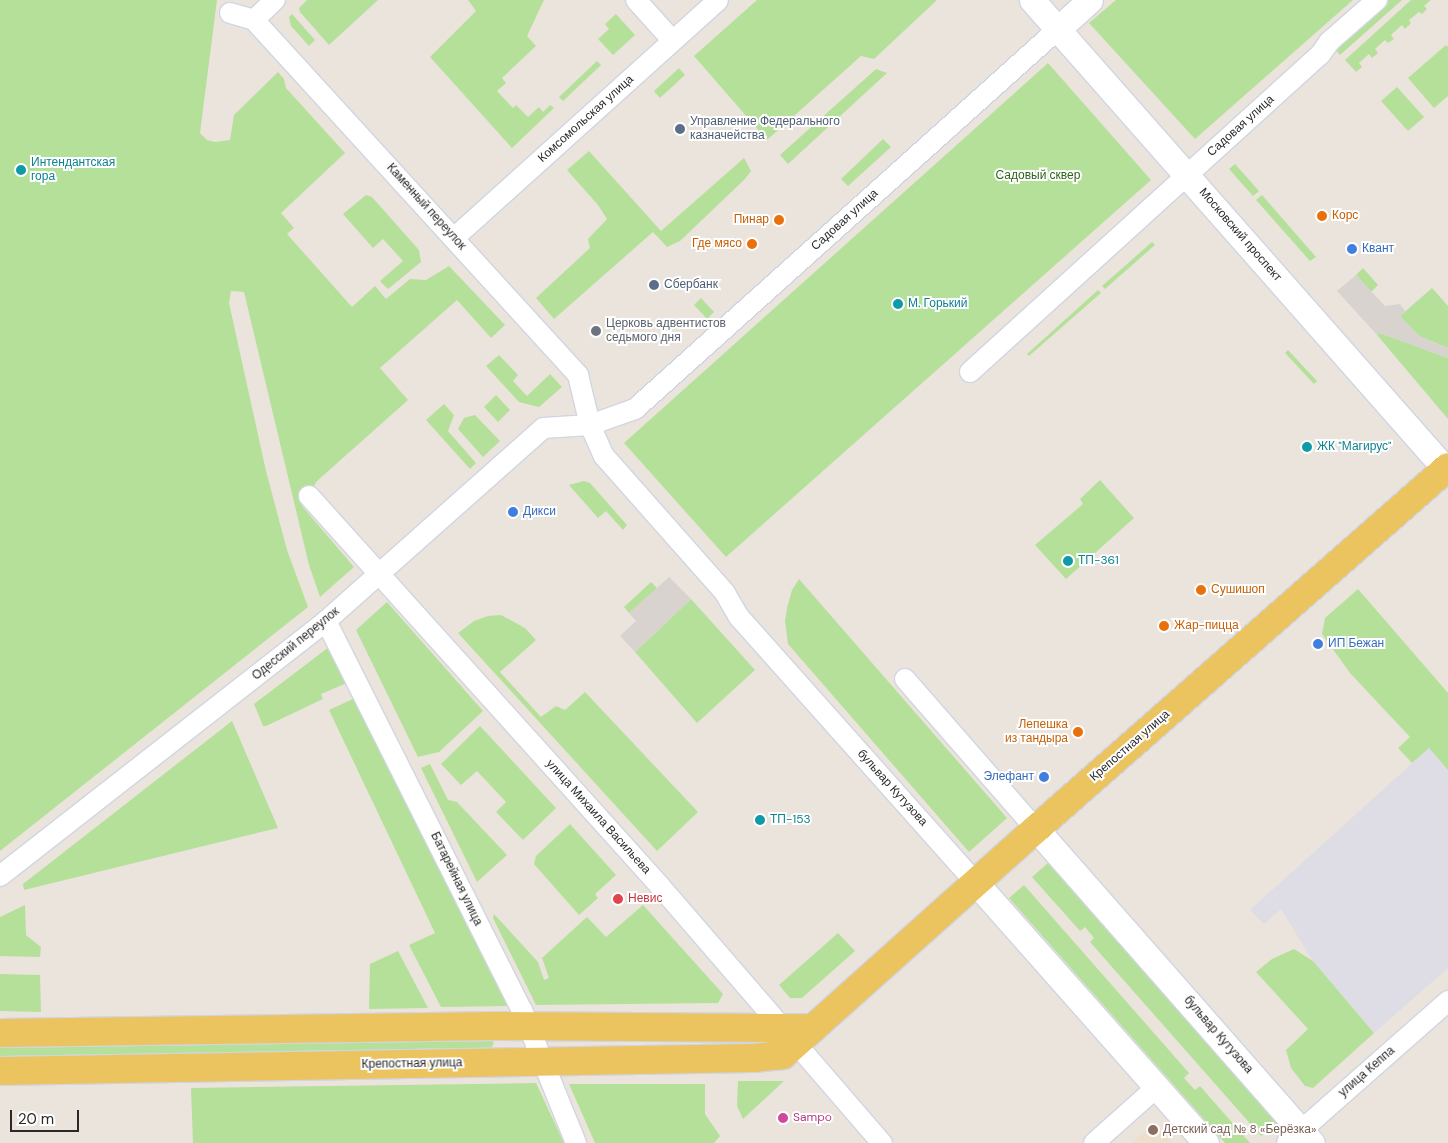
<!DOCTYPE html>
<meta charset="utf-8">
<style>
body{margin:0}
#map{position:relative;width:1448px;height:1143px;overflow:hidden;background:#ebe4dc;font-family:"DM Sans",sans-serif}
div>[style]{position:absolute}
.industrial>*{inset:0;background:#dedce4}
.education>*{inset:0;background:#ece0cc}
.green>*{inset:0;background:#b5e09a}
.plaza>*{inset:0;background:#d8d3ce}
.roads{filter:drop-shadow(1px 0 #d1d5e2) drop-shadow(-1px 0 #d1d5e2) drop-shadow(0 1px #d1d5e2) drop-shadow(0 -1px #d1d5e2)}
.minor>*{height:20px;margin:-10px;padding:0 10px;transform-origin:10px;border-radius:10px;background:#fff}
.tertiary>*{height:25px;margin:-12.5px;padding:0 12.5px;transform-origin:12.5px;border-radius:12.5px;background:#fff}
.primary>*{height:28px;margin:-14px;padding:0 14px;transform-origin:14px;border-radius:14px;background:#ebc460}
.dots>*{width:14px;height:14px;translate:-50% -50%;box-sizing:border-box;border:2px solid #fff;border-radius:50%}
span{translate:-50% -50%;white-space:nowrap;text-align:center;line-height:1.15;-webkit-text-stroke:4px #fff;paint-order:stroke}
.street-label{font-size:12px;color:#292929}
.service-label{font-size:12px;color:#4e5e75}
.left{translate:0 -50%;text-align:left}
.culture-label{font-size:12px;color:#0d838f}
.park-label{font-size:12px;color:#2f641c}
.food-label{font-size:12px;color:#c56008}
.right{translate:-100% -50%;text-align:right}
.shop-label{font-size:12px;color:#366cbe}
.worship-label{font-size:12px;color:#5b616d}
.health-label{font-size:12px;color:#be3a42}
.hotel-label{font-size:12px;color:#b23c85}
.education-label{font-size:12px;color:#785e54}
.scale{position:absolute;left:10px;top:1110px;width:69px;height:22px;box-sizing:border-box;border:2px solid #292929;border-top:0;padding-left:6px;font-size:15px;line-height:18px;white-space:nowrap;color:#292929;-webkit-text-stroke:4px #fff;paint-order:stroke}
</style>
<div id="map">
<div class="industrial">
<div style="clip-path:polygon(1429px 748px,1448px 770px,1448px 968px,1374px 1033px,1313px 961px,1281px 909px,1264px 924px,1250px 910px)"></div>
</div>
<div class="education">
<div style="clip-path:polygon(1153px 1123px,1172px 1143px,1132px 1143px,1138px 1137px)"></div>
</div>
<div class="green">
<div style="clip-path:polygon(0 0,217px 0,200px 133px,207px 140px,215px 142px,230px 140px,234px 115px,278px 72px,284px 79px,286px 88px,345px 153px,281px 213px,294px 228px,287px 234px,352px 307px,375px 286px,386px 299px,410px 279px,426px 280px,449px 266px,505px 325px,491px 338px,457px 300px,380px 368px,408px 400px,317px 481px,302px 506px,354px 567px,320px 597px,309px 565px,244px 292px,231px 291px,229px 303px,266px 471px,287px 550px,308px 607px,0 851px)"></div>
<div style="clip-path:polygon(307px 0,378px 0,329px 45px,300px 12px,299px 8px)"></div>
<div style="clip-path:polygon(468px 0,544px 0,527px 36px,536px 46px,502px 78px,506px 83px,497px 91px,513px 108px,516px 105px,528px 117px,539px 107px,543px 112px,550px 105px,554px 108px,512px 148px,430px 57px,476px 11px)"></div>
<div style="clip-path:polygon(757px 0,937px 0,874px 59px,861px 56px,767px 140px,694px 56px)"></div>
<div style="clip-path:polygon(1116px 0,1353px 0,1195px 139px,1089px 23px)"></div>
<div style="clip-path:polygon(1387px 0,1402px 0,1340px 55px,1333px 47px)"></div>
<div style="clip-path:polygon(1411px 0,1431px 0,1424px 6px,1427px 9px,1422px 14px,1419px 12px,1409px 20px,1411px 23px,1405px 29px,1402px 25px,1391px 35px,1394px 39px,1388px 43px,1385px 40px,1375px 49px,1378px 53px,1372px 58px,1369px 54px,1359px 63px,1362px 67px,1356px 72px,1345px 60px)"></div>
<div style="clip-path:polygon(292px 14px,315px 40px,309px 46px,291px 26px,289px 17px)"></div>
<div style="clip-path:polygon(616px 14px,635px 35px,613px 55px,598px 39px,609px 29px,605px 24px)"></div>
<div style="clip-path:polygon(1446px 45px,1448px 47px,1448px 96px,1434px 108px,1408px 78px)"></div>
<div style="clip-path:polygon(597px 61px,601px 65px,563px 101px,559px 97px)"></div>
<div style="clip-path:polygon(1048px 63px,1151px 180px,726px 557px,624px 443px)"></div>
<div style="clip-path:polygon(679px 68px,685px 75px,660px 98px,654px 91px)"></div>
<div style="clip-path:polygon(876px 69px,887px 73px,788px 164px,780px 155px)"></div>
<div style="clip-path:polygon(1397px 87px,1424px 117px,1408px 131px,1381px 101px)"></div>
<div style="clip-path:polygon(883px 139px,891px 147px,848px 186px,841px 179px)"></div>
<div style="clip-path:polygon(589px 151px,661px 231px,744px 158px,751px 171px,745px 179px,680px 241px,667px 247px,653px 232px,554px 319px,536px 298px,590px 248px,588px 239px,607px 219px,598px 205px,567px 170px)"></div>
<div style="clip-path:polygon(1235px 164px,1259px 191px,1253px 196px,1229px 169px)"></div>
<div style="clip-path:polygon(366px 195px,372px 197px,419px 250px,421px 262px,388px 289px,380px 281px,403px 261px,383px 239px,373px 248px,343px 214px)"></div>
<div style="clip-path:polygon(1262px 195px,1316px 257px,1310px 261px,1256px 200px)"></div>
<div style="clip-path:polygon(1152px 242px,1155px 245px,1105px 289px,1102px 286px)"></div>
<div style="clip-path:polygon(1363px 268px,1378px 285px,1371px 292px,1356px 275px)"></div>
<div style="clip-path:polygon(1432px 288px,1448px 306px,1448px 348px,1419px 336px,1400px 316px)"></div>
<div style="clip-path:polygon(1098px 290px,1101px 293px,1029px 356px,1027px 354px)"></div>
<div style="clip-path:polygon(701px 298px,714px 312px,707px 319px,694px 305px)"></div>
<div style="clip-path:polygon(1380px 333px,1448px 358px,1448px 419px,1377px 335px)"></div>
<div style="clip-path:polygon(1288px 350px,1317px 381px,1314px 384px,1285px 353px)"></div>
<div style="clip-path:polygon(499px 355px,518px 375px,513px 381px,527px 396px,550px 374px,562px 387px,539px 407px,519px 402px,486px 366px)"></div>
<div style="clip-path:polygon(496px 395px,510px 410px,498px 422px,484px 407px)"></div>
<div style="clip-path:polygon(444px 404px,454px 415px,448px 431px,476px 463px,470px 469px,426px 420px)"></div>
<div style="clip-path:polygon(475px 415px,500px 441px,483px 457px,458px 429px,464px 418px)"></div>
<div style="clip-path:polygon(1100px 480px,1134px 518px,1066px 579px,1035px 545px,1083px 504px,1080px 499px)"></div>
<div style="clip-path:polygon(584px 481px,590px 483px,627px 525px,623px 530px,606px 511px,598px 518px,569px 485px)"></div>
<div style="clip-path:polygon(799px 579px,1007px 818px,969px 852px,788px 644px,785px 621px,787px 608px,792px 590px)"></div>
<div style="clip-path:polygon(651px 582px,657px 588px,629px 613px,624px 607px)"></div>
<div style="clip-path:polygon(1358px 589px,1448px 693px,1448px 770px,1429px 748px,1412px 763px,1398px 748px,1410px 737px,1350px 673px,1322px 634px,1325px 618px)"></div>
<div style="clip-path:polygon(691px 599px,755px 670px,697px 723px,635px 652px)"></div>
<div style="clip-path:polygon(387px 602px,483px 711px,439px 752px,418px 757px,356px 630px)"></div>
<div style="clip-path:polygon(501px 615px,525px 628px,536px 640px,500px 672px,541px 717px,556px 706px,565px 710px,585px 692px,698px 812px,657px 851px,458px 633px,474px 621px,488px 616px)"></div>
<div style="clip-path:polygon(329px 647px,347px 683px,321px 694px,323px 699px,266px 726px,263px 726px,254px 704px)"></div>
<div style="clip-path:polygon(355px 698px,510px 1006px,441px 1007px,409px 945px,435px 933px,329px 710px)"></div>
<div style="clip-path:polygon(232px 721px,278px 828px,24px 890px,23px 884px)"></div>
<div style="clip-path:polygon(480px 726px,556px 808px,523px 840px,496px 812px,506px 802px,477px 771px,461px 785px,441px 764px)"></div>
<div style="clip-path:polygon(430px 764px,448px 800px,457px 802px,507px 855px,477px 882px,421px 768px)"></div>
<div style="clip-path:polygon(570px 824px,616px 875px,595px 894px,598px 898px,579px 915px,534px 864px,536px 856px)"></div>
<div style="clip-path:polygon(1048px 863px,1277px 1122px,1261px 1136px,1090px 942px,1094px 938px,1085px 927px,1080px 931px,1032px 877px)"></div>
<div style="clip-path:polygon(1024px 885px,1189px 1073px,1184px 1078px,1195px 1090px,1200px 1086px,1250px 1143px,1225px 1143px,1009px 898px)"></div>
<div style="clip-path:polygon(25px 905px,26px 935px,41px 947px,40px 957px,0 956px,0 917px)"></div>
<div style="clip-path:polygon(643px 905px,723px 994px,718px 1003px,536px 1005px,493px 918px,494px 914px,538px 962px,544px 980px,549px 978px,542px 958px,587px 917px,606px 937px)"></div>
<div style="clip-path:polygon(838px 933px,855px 951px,802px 998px,790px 998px,779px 985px)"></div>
<div style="clip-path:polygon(1294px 949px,1313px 961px,1374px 1033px,1313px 1088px,1305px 1086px,1291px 1068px,1286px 1050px,1308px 1029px,1256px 972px,1272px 959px)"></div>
<div style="clip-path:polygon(398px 951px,428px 1008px,369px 1009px,370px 964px)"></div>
<div style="clip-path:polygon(0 974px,40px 975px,41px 1012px,0 1011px)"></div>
<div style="clip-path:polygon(490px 1038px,494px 1043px,491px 1049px,0 1060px,0 1045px)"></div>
<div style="clip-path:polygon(738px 1081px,784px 1081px,743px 1119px,737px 1106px)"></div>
<div style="clip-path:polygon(536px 1083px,564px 1143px,193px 1143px,191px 1088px)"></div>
<div style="clip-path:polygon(569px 1084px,705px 1084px,705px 1114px,720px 1136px,714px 1143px,595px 1143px)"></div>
</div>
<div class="plaza">
<div style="clip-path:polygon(1356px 275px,1385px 306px,1400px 304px,1405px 311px,1400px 316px,1419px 336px,1448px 348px,1448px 358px,1380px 333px,1377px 335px,1337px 291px)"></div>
<div style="clip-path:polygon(669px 577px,691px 599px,635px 652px,620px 636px,636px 621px,629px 613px)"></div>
</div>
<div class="roads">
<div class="minor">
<div style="left:636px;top:0;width:54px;rotate:48deg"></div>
<div style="left:230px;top:13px;width:25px;rotate:16deg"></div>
<div style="left:254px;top:20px;width:481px;rotate:47.6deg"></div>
<div style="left:578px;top:375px;width:51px;rotate:76.5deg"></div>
<div style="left:590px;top:425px;width:34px;rotate:66deg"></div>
<div style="left:604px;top:456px;width:183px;rotate:48.5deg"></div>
<div style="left:725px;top:593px;width:28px;rotate:60deg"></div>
<div style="left:739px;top:617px;width:356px;rotate:48.3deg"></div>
<div style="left:254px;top:20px;width:29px;rotate:-44deg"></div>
<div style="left:454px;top:238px;width:355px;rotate:-42deg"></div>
<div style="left:970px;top:372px;width:472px;rotate:-42.2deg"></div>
<div style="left:1320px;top:55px;width:16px;rotate:-55deg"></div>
<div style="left:1329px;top:42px;width:64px;rotate:-41.2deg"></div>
<div style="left:309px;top:496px;width:525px;rotate:48.01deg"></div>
<div style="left:660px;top:886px;width:340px;rotate:49.2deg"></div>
<div style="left:326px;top:621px;width:436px;rotate:63.3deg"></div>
<div style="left:522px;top:1010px;width:144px;rotate:67.9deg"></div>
<div style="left:905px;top:679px;width:199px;rotate:48.9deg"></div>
<div style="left:0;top:876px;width:414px;rotate:-38deg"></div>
<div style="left:326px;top:621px;width:290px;rotate:-41.6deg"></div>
<div style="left:543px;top:428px;width:47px;rotate:-3.7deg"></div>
<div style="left:590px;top:425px;width:48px;rotate:-19.6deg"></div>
<div style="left:635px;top:409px;width:569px;rotate:-41.93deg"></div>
<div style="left:1094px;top:1143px;width:84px;rotate:-41.6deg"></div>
<div style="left:1287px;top:1143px;width:215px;rotate:-41.4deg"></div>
</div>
<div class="tertiary">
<div style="left:1032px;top:0;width:629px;rotate:48.61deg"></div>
<div style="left:1058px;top:29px;width:43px;rotate:-42.2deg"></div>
<div style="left:1036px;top:829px;width:418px;rotate:48.7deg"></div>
<div style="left:976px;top:883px;width:347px;rotate:48.5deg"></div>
</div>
<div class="primary">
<div style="left:0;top:1033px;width:498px;rotate:-0.8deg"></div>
<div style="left:498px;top:1026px;width:315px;rotate:0.4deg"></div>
<div style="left:0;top:1071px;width:754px;rotate:-0.99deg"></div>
<div style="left:754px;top:1058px;width:29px;rotate:-6deg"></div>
<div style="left:783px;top:1055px;width:339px;rotate:-41.8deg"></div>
<div style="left:1036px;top:829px;width:548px;rotate:-41.3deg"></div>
</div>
</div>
<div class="dots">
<div style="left:680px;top:129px;background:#5c6f8a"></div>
<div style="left:21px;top:170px;background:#0f9aa8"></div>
<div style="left:1322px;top:216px;background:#e8710a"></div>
<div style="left:779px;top:220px;background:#e8710a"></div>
<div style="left:752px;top:244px;background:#e8710a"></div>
<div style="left:1352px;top:249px;background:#3f7fe0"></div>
<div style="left:654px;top:285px;background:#5c6f8a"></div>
<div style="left:898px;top:304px;background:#0f9aa8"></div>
<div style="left:596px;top:331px;background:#6b7280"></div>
<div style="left:1307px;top:447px;background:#0f9aa8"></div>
<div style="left:513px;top:512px;background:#3f7fe0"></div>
<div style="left:1068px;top:561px;background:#0f9aa8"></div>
<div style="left:1201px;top:590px;background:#e8710a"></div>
<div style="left:1164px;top:626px;background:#e8710a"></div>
<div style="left:1318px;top:644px;background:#3f7fe0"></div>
<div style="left:1078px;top:732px;background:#e8710a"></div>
<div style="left:1044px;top:777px;background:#3f7fe0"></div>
<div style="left:760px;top:820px;background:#0f9aa8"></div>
<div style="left:618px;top:899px;background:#e0444e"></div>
<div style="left:783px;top:1118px;background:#d1479c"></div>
<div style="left:1153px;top:1130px;background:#8d6e63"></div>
</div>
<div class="street-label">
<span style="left:586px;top:119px;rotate:-42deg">Комсомольская улица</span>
<span style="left:1241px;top:126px;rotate:-42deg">Садовая улица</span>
<span style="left:426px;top:207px;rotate:48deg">Каменный переулок</span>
<span style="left:845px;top:220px;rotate:-42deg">Садовая улица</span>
<span style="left:1240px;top:235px;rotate:49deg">Московский проспект</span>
<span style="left:296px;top:644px;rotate:-39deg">Одесский переулок</span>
<span style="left:1130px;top:746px;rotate:-41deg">Крепостная улица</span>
<span style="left:892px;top:788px;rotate:48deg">бульвар Кутузова</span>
<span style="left:598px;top:817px;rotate:48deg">улица Михаила Васильева</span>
<span style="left:456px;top:879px;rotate:64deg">Батарейная улица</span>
<span style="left:1218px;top:1035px;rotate:49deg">бульвар Кутузова</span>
<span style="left:412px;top:1064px;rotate:-1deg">Крепостная улица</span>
<span style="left:1367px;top:1072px;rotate:-41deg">улица Кеппа</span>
</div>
<div class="service-label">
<span class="left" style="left:690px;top:129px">Управление Федерального<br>казначейства</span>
<span class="left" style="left:664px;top:285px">Сбербанк</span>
</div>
<div class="culture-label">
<span class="left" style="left:31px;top:170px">Интендантская<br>гора</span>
<span class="left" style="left:908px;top:304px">М. Горький</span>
<span class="left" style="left:1317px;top:447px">ЖК "Магирус"</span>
<span class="left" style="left:1078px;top:561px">ТП-361</span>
<span class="left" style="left:770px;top:820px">ТП-153</span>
</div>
<div class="park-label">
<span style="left:1038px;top:176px">Садовый сквер</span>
</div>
<div class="food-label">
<span class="left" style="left:1332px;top:216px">Корс</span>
<span class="right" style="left:769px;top:220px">Пинар</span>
<span class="right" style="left:742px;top:244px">Где мясо</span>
<span class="left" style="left:1211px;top:590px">Сушишоп</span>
<span class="left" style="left:1174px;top:626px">Жар-пицца</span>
<span class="right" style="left:1068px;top:732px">Лепешка<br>из тандыра</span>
</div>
<div class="shop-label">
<span class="left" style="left:1362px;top:249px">Квант</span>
<span class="left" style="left:523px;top:512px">Дикси</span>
<span class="left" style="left:1328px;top:644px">ИП Бежан</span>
<span class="right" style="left:1034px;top:777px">Элефант</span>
</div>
<div class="worship-label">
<span class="left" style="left:606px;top:331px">Церковь адвентистов<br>седьмого дня</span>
</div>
<div class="health-label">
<span class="left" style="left:628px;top:899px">Невис</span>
</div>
<div class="hotel-label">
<span class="left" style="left:793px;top:1118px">Sampo</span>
</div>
<div class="education-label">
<span class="left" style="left:1163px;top:1130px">Детский сад № 8 «Берёзка»</span>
</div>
<div class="scale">20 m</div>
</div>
